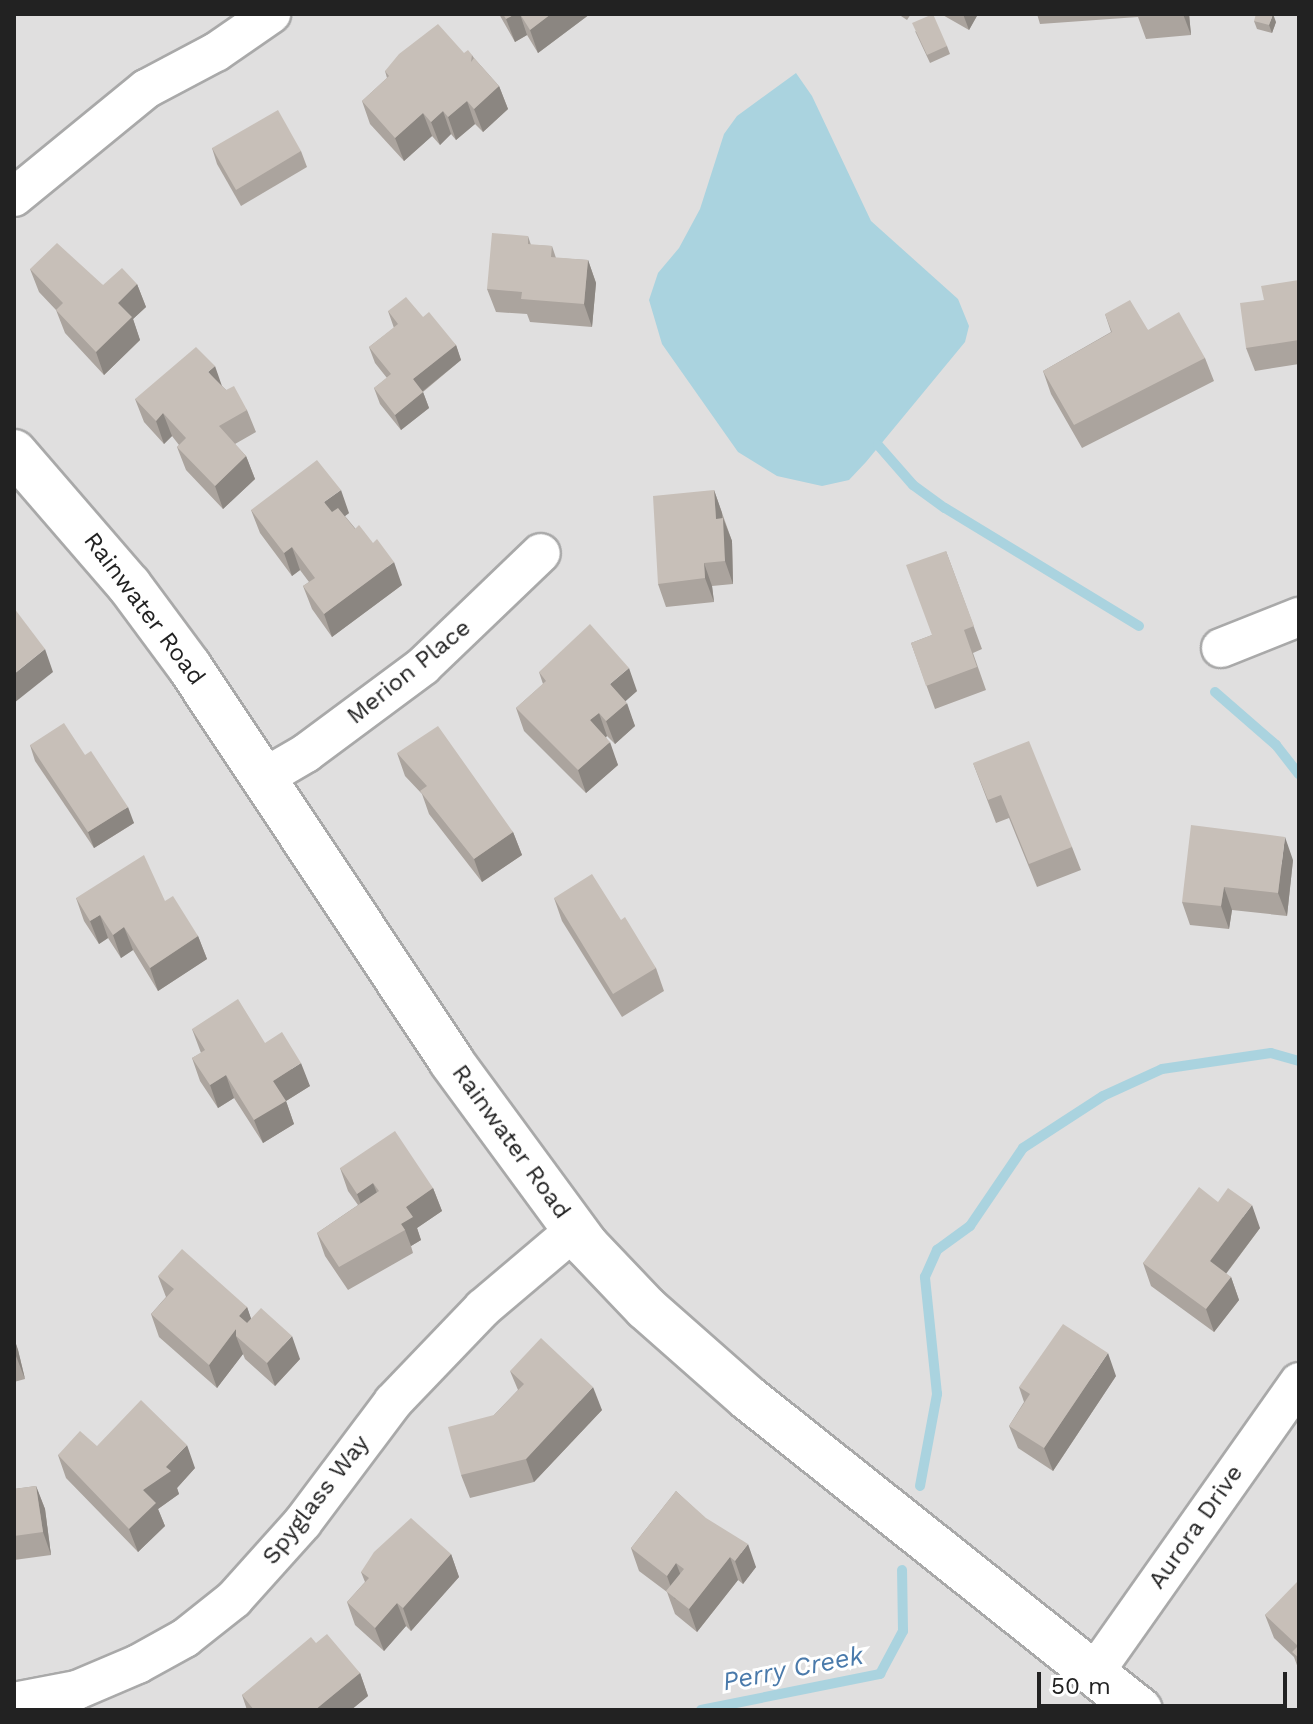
<!DOCTYPE html>
<style>
body{margin:0}
#map{position:relative;width:1313px;height:1724px;overflow:hidden;background:#f2efe9;font-family:"Work Sans",sans-serif}
div>[style]{position:absolute}
.residential>*{inset:0;background:#e0dfdf}
.water>*{inset:0;background:#aad3df}
.stream>*{height:10px;margin:-5px;padding:0 5px;transform-origin:5px;border-radius:5px;background:#aad3df}
.roads{filter:drop-shadow(2px 0 #a9a9a9) drop-shadow(-2px 0 #a9a9a9) drop-shadow(0 2px #a9a9a9) drop-shadow(0 -2px #a9a9a9)}
.minor>*{height:38px;margin:-19px;padding:0 19px;transform-origin:19px;border-radius:19px;background:#fff}
.tertiary>*{height:44px;margin:-22px;padding:0 22px;transform-origin:22px;border-radius:22px;background:#fff}
.wall>*{inset:0;background:#aba49e}
.shaded-wall>*{inset:0;background:#8b8681}
.building>*{inset:0;background:#c7bfb8}
span{translate:-50% -50%;white-space:nowrap;text-align:center;line-height:1.15;-webkit-text-stroke:6px #fff;paint-order:stroke}
.street-label{font-size:24px;color:#222}
.water-label{font-size:26px;color:#4a7aab;font-style:italic}
.frame{position:absolute;inset:0;border:16px solid #222;pointer-events:none}
.scale{position:absolute;left:1037px;top:1672px;width:250px;height:36px;box-sizing:border-box;border:4px solid #222;border-top:0;padding-left:10px;font-size:24px;line-height:28px;white-space:nowrap;color:#222;-webkit-text-stroke:6px #fff;paint-order:stroke}
</style>
<div id="map">
<div class="residential">
<div style="clip-path:polygon(14px 14px,1299px 14px,1299px 1710px,14px 1710px)"></div>
</div>
<div class="water">
<div style="clip-path:polygon(796px 73px,812px 96px,871px 221px,958px 299px,969px 326px,965px 342px,866px 462px,849px 480px,822px 486px,777px 476px,738px 452px,662px 344px,649px 300px,658px 273px,679px 248px,700px 209px,724px 134px,737px 116px)"></div>
</div>
<div class="stream">
<div style="left:878px;top:445px;width:53px;rotate:48.8deg"></div>
<div style="left:913px;top:485px;width:39px;rotate:36deg"></div>
<div style="left:945px;top:508px;width:227px;rotate:31.3deg"></div>
<div style="left:1215px;top:692px;width:81px;rotate:41deg"></div>
<div style="left:1276px;top:745px;width:37px;rotate:52deg"></div>
<div style="left:920px;top:1486px;width:94px;rotate:-79.5deg"></div>
<div style="left:937px;top:1394px;width:118px;rotate:-95.9deg"></div>
<div style="left:925px;top:1277px;width:30px;rotate:-66deg"></div>
<div style="left:937px;top:1250px;width:41px;rotate:-36deg"></div>
<div style="left:970px;top:1226px;width:94px;rotate:-55.8deg"></div>
<div style="left:1023px;top:1148px;width:95px;rotate:-33deg"></div>
<div style="left:1103px;top:1096px;width:65px;rotate:-24.6deg"></div>
<div style="left:1162px;top:1069px;width:110px;rotate:-8.4deg"></div>
<div style="left:1271px;top:1053px;width:29px;rotate:16deg"></div>
<div style="left:701px;top:1710px;width:183px;rotate:-11.4deg"></div>
<div style="left:880px;top:1674px;width:49px;rotate:-61.9deg"></div>
<div style="left:903px;top:1631px;width:61px;rotate:-90.9deg"></div>
</div>
<div class="roads">
<div class="minor">
<div style="left:14px;top:197px;width:171px;rotate:-39.3deg"></div>
<div style="left:146px;top:89px;width:79px;rotate:-27.9deg"></div>
<div style="left:216px;top:52px;width:67px;rotate:-34.6deg"></div>
<div style="left:1221px;top:648px;width:84px;rotate:-21.7deg"></div>
<div style="left:265px;top:777px;width:48px;rotate:-30.3deg"></div>
<div style="left:306px;top:753px;width:146px;rotate:-36.6deg"></div>
<div style="left:423px;top:666px;width:163px;rotate:-43.8deg"></div>
<div style="left:1094px;top:1673px;width:356px;rotate:-54.8deg"></div>
<div style="left:14px;top:1702px;width:64px;rotate:-10.8deg"></div>
<div style="left:77px;top:1690px;width:66px;rotate:-23.1deg"></div>
<div style="left:138px;top:1664px;width:54px;rotate:-29deg"></div>
<div style="left:185px;top:1638px;width:63px;rotate:-38.5deg"></div>
<div style="left:234px;top:1599px;width:103px;rotate:-48.1deg"></div>
<div style="left:303px;top:1522px;width:150px;rotate:-53.1deg"></div>
<div style="left:393px;top:1402px;width:130px;rotate:-46.2deg"></div>
<div style="left:483px;top:1308px;width:121px;rotate:-40.3deg"></div>
</div>
<div class="tertiary">
<div style="left:14px;top:452px;width:176px;rotate:49.2deg"></div>
<div style="left:129px;top:585px;width:101px;rotate:53.5deg"></div>
<div style="left:189px;top:666px;width:474px;rotate:56.4deg"></div>
<div style="left:451px;top:1061px;width:228px;rotate:53.7deg"></div>
<div style="left:586px;top:1245px;width:87px;rotate:46.4deg"></div>
<div style="left:646px;top:1308px;width:136px;rotate:41.4deg"></div>
<div style="left:748px;top:1398px;width:501px;rotate:38.52deg"></div>
</div>
</div>
<div class="wall">
<div style="clip-path:polygon(499px 14px,590px 14px,538px 53px,527px 35px,515px 42px)"></div>
<div style="clip-path:polygon(898px 14px,911px 14px,907px 20px)"></div>
<div style="clip-path:polygon(941px 14px,978px 14px,969px 30px)"></div>
<div style="clip-path:polygon(1037px 14px,1189px 14px,1191px 35px,1146px 39px,1138px 17px,1040px 24px)"></div>
<div style="clip-path:polygon(1254px 21px,1276px 22px,1272px 33px,1257px 29px)"></div>
<div style="clip-path:polygon(915px 31px,947px 46px,950px 54px,930px 63px)"></div>
<div style="clip-path:polygon(464px 53px,472px 55px,474px 58px,499px 86px,508px 109px,483px 132px,475px 124px,456px 140px,451px 134px,440px 145px,432px 136px,404px 161px,370px 124px,362px 101px,387px 78px,385px 71px)"></div>
<div style="clip-path:polygon(212px 148px,301px 151px,307px 167px,241px 206px,217px 164px)"></div>
<div style="clip-path:polygon(528px 236px,531px 245px,552px 246px,556px 258px,588px 260px,596px 283px,592px 327px,530px 322px,527px 314px,496px 312px,487px 289px)"></div>
<div style="clip-path:polygon(30px 269px,103px 285px,137px 284px,146px 307px,133px 319px,140px 340px,104px 375px,65px 333px,56px 310px,39px 292px)"></div>
<div style="clip-path:polygon(1299px 280px,1299px 364px,1255px 371px,1246px 348px,1264px 300px)"></div>
<div style="clip-path:polygon(388px 311px,423px 317px,456px 345px,461px 360px,423px 392px,429px 408px,401px 430px,380px 404px,374px 388px,387px 378px,375px 363px,369px 347px,394px 328px)"></div>
<div style="clip-path:polygon(1105px 314px,1148px 330px,1205px 358px,1214px 381px,1082px 448px,1051px 394px,1043px 371px,1111px 332px)"></div>
<div style="clip-path:polygon(222px 386px,247px 410px,256px 432px,235px 444px,246px 456px,255px 479px,223px 509px,186px 470px,177px 447px,179px 445px,172px 436px,164px 444px,144px 422px,135px 399px)"></div>
<div style="clip-path:polygon(714px 490px,732px 541px,733px 584px,712px 586px,714px 602px,666px 607px,658px 584px)"></div>
<div style="clip-path:polygon(251px 510px,349px 513px,345px 516px,402px 585px,332px 637px,312px 609px,303px 586px,309px 582px,300px 570px,292px 576px,260px 533px)"></div>
<div style="clip-path:polygon(946px 551px,982px 649px,973px 653px,986px 690px,935px 709px,911px 643px,932px 635px)"></div>
<div style="clip-path:polygon(539px 672px,637px 691px,625px 701px,635px 726px,615px 744px,607px 736px,606px 737px,618px 765px,586px 793px,524px 731px,516px 708px,543px 684px)"></div>
<div style="clip-path:polygon(30px 745px,85px 755px,134px 823px,94px 848px,35px 761px)"></div>
<div style="clip-path:polygon(397px 753px,513px 832px,522px 855px,482px 882px,429px 814px,422px 794px,405px 776px)"></div>
<div style="clip-path:polygon(973px 763px,1072px 847px,1081px 870px,1037px 887px,1009px 818px,996px 823px)"></div>
<div style="clip-path:polygon(1293px 860px,1287px 916px,1232px 910px,1229px 929px,1190px 925px,1182px 902px)"></div>
<div style="clip-path:polygon(76px 898px,165px 901px,198px 936px,207px 959px,158px 991px,133px 950px,121px 958px,108px 938px,99px 944px,84px 921px)"></div>
<div style="clip-path:polygon(554px 898px,656px 968px,664px 991px,622px 1017px,562px 921px)"></div>
<div style="clip-path:polygon(192px 1029px,265px 1043px,310px 1086px,286px 1101px,294px 1124px,263px 1143px,234px 1098px,218px 1108px,200px 1081px,192px 1058px,201px 1053px)"></div>
<div style="clip-path:polygon(340px 1168px,433px 1188px,442px 1211px,417px 1228px,421px 1240px,411px 1246px,413px 1253px,348px 1290px,325px 1256px,317px 1233px,358px 1205px,348px 1191px)"></div>
<div style="clip-path:polygon(1218px 1202px,1260px 1228px,1226px 1274px,1231px 1277px,1239px 1300px,1214px 1332px,1151px 1286px,1143px 1263px)"></div>
<div style="clip-path:polygon(158px 1276px,247px 1307px,251px 1319px,300px 1359px,275px 1386px,245px 1359px,243px 1354px,217px 1388px,159px 1337px,151px 1314px,166px 1297px)"></div>
<div style="clip-path:polygon(14px 1338px,18px 1350px,25px 1379px,14px 1382px)"></div>
<div style="clip-path:polygon(510px 1371px,602px 1410px,534px 1482px,470px 1498px,461px 1475px,494px 1415px,518px 1390px)"></div>
<div style="clip-path:polygon(1116px 1376px,1053px 1471px,1018px 1448px,1009px 1426px,1024px 1402px,1019px 1387px)"></div>
<div style="clip-path:polygon(97px 1446px,195px 1468px,177px 1488px,179px 1494px,158px 1509px,165px 1526px,138px 1552px,66px 1478px,58px 1455px)"></div>
<div style="clip-path:polygon(36px 1486px,45px 1509px,51px 1555px,14px 1560px,14px 1489px)"></div>
<div style="clip-path:polygon(676px 1491px,756px 1567px,743px 1584px,738px 1580px,697px 1632px,675px 1614px,667px 1592px,639px 1571px,631px 1548px)"></div>
<div style="clip-path:polygon(451px 1554px,459px 1577px,411px 1631px,406px 1626px,384px 1651px,355px 1625px,347px 1602px,365px 1582px,361px 1572px)"></div>
<div style="clip-path:polygon(1299px 1584px,1299px 1671px,1294px 1657px,1274px 1638px,1265px 1615px)"></div>
<div style="clip-path:polygon(316px 1643px,360px 1673px,368px 1696px,351px 1710px,247px 1710px,242px 1695px)"></div>
</div>
<div class="shaded-wall">
<div style="clip-path:polygon(515px 14px,520px 14px,527px 35px,515px 42px,506px 19px)"></div>
<div style="clip-path:polygon(551px 14px,590px 14px,538px 53px,530px 30px)"></div>
<div style="clip-path:polygon(963px 14px,978px 14px,969px 30px)"></div>
<div style="clip-path:polygon(1183px 14px,1189px 14px,1191px 35px)"></div>
<div style="clip-path:polygon(1273px 14px,1276px 22px,1272px 33px,1269px 25px)"></div>
<div style="clip-path:polygon(499px 86px,508px 109px,483px 132px,474px 109px)"></div>
<div style="clip-path:polygon(467px 101px,475px 124px,456px 140px,448px 117px)"></div>
<div style="clip-path:polygon(443px 111px,451px 134px,440px 145px,431px 122px)"></div>
<div style="clip-path:polygon(423px 113px,432px 136px,404px 161px,395px 138px)"></div>
<div style="clip-path:polygon(588px 260px,596px 283px,592px 327px,584px 304px)"></div>
<div style="clip-path:polygon(137px 284px,146px 307px,133px 319px,140px 340px,104px 375px,96px 352px,118px 303px)"></div>
<div style="clip-path:polygon(456px 345px,461px 360px,418px 395px,413px 379px)"></div>
<div style="clip-path:polygon(215px 366px,223px 389px,208px 372px)"></div>
<div style="clip-path:polygon(423px 392px,429px 408px,401px 430px,395px 415px)"></div>
<div style="clip-path:polygon(163px 413px,172px 436px,164px 444px,156px 421px)"></div>
<div style="clip-path:polygon(246px 456px,255px 479px,223px 509px,215px 486px)"></div>
<div style="clip-path:polygon(341px 490px,349px 513px,333px 525px,324px 502px)"></div>
<div style="clip-path:polygon(714px 490px,722px 513px,723px 526px,723px 518px,732px 541px,733px 584px,725px 561px,716px 519px)"></div>
<div style="clip-path:polygon(292px 547px,300px 570px,292px 576px,284px 553px)"></div>
<div style="clip-path:polygon(394px 562px,402px 585px,332px 637px,324px 614px)"></div>
<div style="clip-path:polygon(704px 563px,712px 586px,714px 602px,705px 578px)"></div>
<div style="clip-path:polygon(45px 649px,53px 672px,14px 703px,14px 674px)"></div>
<div style="clip-path:polygon(629px 668px,637px 691px,619px 707px,610px 684px)"></div>
<div style="clip-path:polygon(627px 703px,635px 726px,615px 744px,606px 721px)"></div>
<div style="clip-path:polygon(599px 713px,607px 736px,599px 743px,590px 720px)"></div>
<div style="clip-path:polygon(610px 742px,618px 765px,586px 793px,578px 770px)"></div>
<div style="clip-path:polygon(128px 807px,134px 823px,94px 848px,88px 832px)"></div>
<div style="clip-path:polygon(513px 832px,522px 855px,482px 882px,474px 859px)"></div>
<div style="clip-path:polygon(1285px 837px,1293px 860px,1287px 916px,1278px 893px)"></div>
<div style="clip-path:polygon(1224px 887px,1232px 910px,1229px 929px,1221px 906px)"></div>
<div style="clip-path:polygon(100px 915px,108px 938px,99px 944px,90px 921px)"></div>
<div style="clip-path:polygon(124px 927px,133px 950px,121px 958px,113px 935px)"></div>
<div style="clip-path:polygon(198px 936px,207px 959px,158px 991px,150px 968px)"></div>
<div style="clip-path:polygon(301px 1063px,310px 1086px,286px 1101px,294px 1124px,263px 1143px,254px 1120px,273px 1081px)"></div>
<div style="clip-path:polygon(226px 1075px,234px 1098px,218px 1108px,210px 1085px)"></div>
<div style="clip-path:polygon(373px 1183px,382px 1206px,366px 1217px,357px 1194px)"></div>
<div style="clip-path:polygon(433px 1188px,442px 1211px,417px 1228px,421px 1240px,411px 1246px,405px 1230px,401px 1224px,406px 1207px)"></div>
<div style="clip-path:polygon(1252px 1205px,1260px 1228px,1218px 1284px,1210px 1261px)"></div>
<div style="clip-path:polygon(1231px 1277px,1239px 1300px,1214px 1332px,1206px 1309px)"></div>
<div style="clip-path:polygon(247px 1307px,255px 1330px,239px 1316px)"></div>
<div style="clip-path:polygon(236px 1329px,236px 1336px,243px 1354px,217px 1388px,209px 1365px)"></div>
<div style="clip-path:polygon(292px 1336px,300px 1359px,275px 1386px,267px 1363px)"></div>
<div style="clip-path:polygon(14px 1338px,18px 1350px,25px 1379px,16px 1356px)"></div>
<div style="clip-path:polygon(1108px 1353px,1116px 1376px,1053px 1471px,1044px 1448px)"></div>
<div style="clip-path:polygon(593px 1387px,602px 1410px,534px 1482px,526px 1459px)"></div>
<div style="clip-path:polygon(187px 1445px,195px 1468px,177px 1488px,179px 1494px,158px 1509px,165px 1526px,138px 1552px,129px 1529px,143px 1490px)"></div>
<div style="clip-path:polygon(36px 1486px,45px 1509px,51px 1555px,43px 1532px)"></div>
<div style="clip-path:polygon(748px 1544px,756px 1567px,743px 1584px,735px 1561px)"></div>
<div style="clip-path:polygon(451px 1554px,459px 1577px,411px 1631px,403px 1608px)"></div>
<div style="clip-path:polygon(730px 1557px,738px 1580px,697px 1632px,689px 1609px)"></div>
<div style="clip-path:polygon(676px 1563px,685px 1586px,675px 1599px,667px 1576px)"></div>
<div style="clip-path:polygon(397px 1603px,406px 1626px,384px 1651px,375px 1628px)"></div>
<div style="clip-path:polygon(360px 1673px,368px 1696px,351px 1710px,315px 1710px)"></div>
</div>
<div class="building">
<div style="clip-path:polygon(503px 14px,515px 14px,506px 19px)"></div>
<div style="clip-path:polygon(520px 14px,551px 14px,530px 30px)"></div>
<div style="clip-path:polygon(933px 14px,947px 46px,927px 55px,912px 23px)"></div>
<div style="clip-path:polygon(1256px 14px,1273px 14px,1269px 25px,1254px 21px)"></div>
<div style="clip-path:polygon(438px 24px,464px 53px,468px 50px,472px 55px,471px 62px,474px 58px,499px 86px,474px 109px,467px 101px,448px 117px,443px 111px,431px 122px,423px 113px,395px 138px,362px 101px,389px 76px,385px 71px,399px 54px)"></div>
<div style="clip-path:polygon(278px 110px,301px 151px,236px 190px,212px 148px)"></div>
<div style="clip-path:polygon(492px 233px,528px 236px,528px 244px,552px 246px,551px 257px,588px 260px,584px 304px,521px 299px,522px 292px,487px 289px)"></div>
<div style="clip-path:polygon(57px 243px,103px 285px,122px 268px,137px 284px,118px 303px,132px 317px,96px 352px,56px 310px,63px 303px,30px 269px)"></div>
<div style="clip-path:polygon(1299px 280px,1299px 340px,1246px 348px,1240px 303px,1264px 300px,1261px 286px)"></div>
<div style="clip-path:polygon(406px 297px,423px 317px,429px 312px,456px 345px,413px 379px,423px 392px,395px 415px,374px 388px,391px 374px,369px 347px,398px 324px,388px 311px)"></div>
<div style="clip-path:polygon(1130px 300px,1148px 330px,1179px 312px,1205px 358px,1074px 425px,1043px 371px,1112px 332px,1105px 314px)"></div>
<div style="clip-path:polygon(196px 347px,215px 366px,208px 372px,226px 390px,234px 386px,247px 410px,219px 426px,246px 456px,215px 486px,177px 447px,186px 438px,163px 413px,156px 421px,135px 399px)"></div>
<div style="clip-path:polygon(317px 460px,341px 490px,324px 502px,332px 512px,338px 508px,355px 529px,359px 525px,373px 543px,377px 539px,394px 562px,324px 614px,303px 586px,315px 578px,292px 547px,284px 553px,251px 510px)"></div>
<div style="clip-path:polygon(714px 490px,716px 519px,723px 518px,725px 561px,704px 563px,705px 578px,658px 584px,653px 496px)"></div>
<div style="clip-path:polygon(946px 551px,974px 626px,964px 630px,977px 667px,926px 686px,911px 643px,932px 635px,906px 565px)"></div>
<div style="clip-path:polygon(14px 608px,45px 649px,14px 674px)"></div>
<div style="clip-path:polygon(590px 624px,629px 668px,610px 684px,627px 703px,606px 721px,599px 713px,590px 720px,610px 742px,578px 770px,516px 708px,546px 681px,539px 672px)"></div>
<div style="clip-path:polygon(64px 723px,85px 755px,91px 751px,128px 807px,88px 832px,30px 745px)"></div>
<div style="clip-path:polygon(438px 726px,513px 832px,474px 859px,420px 791px,427px 786px,397px 753px)"></div>
<div style="clip-path:polygon(1029px 741px,1072px 847px,1029px 864px,1001px 795px,988px 800px,973px 763px)"></div>
<div style="clip-path:polygon(1191px 825px,1285px 837px,1278px 893px,1224px 887px,1221px 906px,1182px 902px)"></div>
<div style="clip-path:polygon(144px 855px,165px 901px,173px 896px,198px 936px,150px 968px,124px 927px,113px 935px,100px 915px,90px 921px,76px 898px)"></div>
<div style="clip-path:polygon(592px 874px,621px 920px,625px 917px,656px 968px,613px 994px,554px 898px)"></div>
<div style="clip-path:polygon(238px 999px,265px 1043px,282px 1032px,301px 1063px,273px 1081px,286px 1101px,254px 1120px,226px 1075px,210px 1085px,192px 1058px,205px 1050px,192px 1029px)"></div>
<div style="clip-path:polygon(395px 1131px,433px 1188px,406px 1207px,413px 1217px,401px 1224px,405px 1230px,339px 1267px,317px 1233px,379px 1191px,373px 1183px,357px 1194px,340px 1168px)"></div>
<div style="clip-path:polygon(1199px 1187px,1218px 1202px,1228px 1188px,1252px 1205px,1210px 1261px,1231px 1277px,1206px 1309px,1143px 1263px)"></div>
<div style="clip-path:polygon(182px 1249px,247px 1307px,239px 1316px,247px 1323px,261px 1308px,292px 1336px,267px 1363px,236px 1336px,236px 1329px,209px 1365px,151px 1314px,174px 1289px,158px 1276px)"></div>
<div style="clip-path:polygon(1063px 1324px,1108px 1353px,1044px 1448px,1009px 1426px,1030px 1394px,1019px 1387px)"></div>
<div style="clip-path:polygon(541px 1338px,593px 1387px,526px 1459px,461px 1475px,448px 1427px,494px 1415px,524px 1384px,510px 1371px)"></div>
<div style="clip-path:polygon(141px 1400px,187px 1445px,166px 1467px,171px 1471px,143px 1490px,156px 1503px,129px 1529px,58px 1455px,80px 1431px,97px 1446px)"></div>
<div style="clip-path:polygon(36px 1486px,43px 1532px,14px 1536px,14px 1489px)"></div>
<div style="clip-path:polygon(676px 1491px,706px 1518px,748px 1544px,735px 1561px,730px 1557px,689px 1609px,666px 1591px,684px 1569px,676px 1563px,667px 1576px,631px 1548px)"></div>
<div style="clip-path:polygon(411px 1518px,451px 1554px,403px 1608px,397px 1603px,375px 1628px,347px 1602px,369px 1578px,361px 1572px,374px 1552px)"></div>
<div style="clip-path:polygon(1297px 1582px,1299px 1584px,1299px 1658px,1292px 1652px,1298px 1646px,1265px 1615px)"></div>
<div style="clip-path:polygon(327px 1634px,360px 1673px,315px 1710px,254px 1710px,242px 1695px,311px 1637px,316px 1643px)"></div>
</div>
<div class="street-label">
<span style="left:144px;top:609px;rotate:53deg">Rainwater Road</span>
<span style="left:409px;top:672px;rotate:-39deg">Merion Place</span>
<span style="left:511px;top:1142px;rotate:54deg">Rainwater Road</span>
<span style="left:316px;top:1500px;rotate:-52deg">Spyglass Way</span>
<span style="left:1196px;top:1527px;rotate:-55deg">Aurora Drive</span>
</div>
<div class="water-label">
<span style="left:793px;top:1669px;rotate:-11deg">Perry Creek</span>
</div>
<div class="frame"></div>
<div class="scale">50 m</div>
</div>
